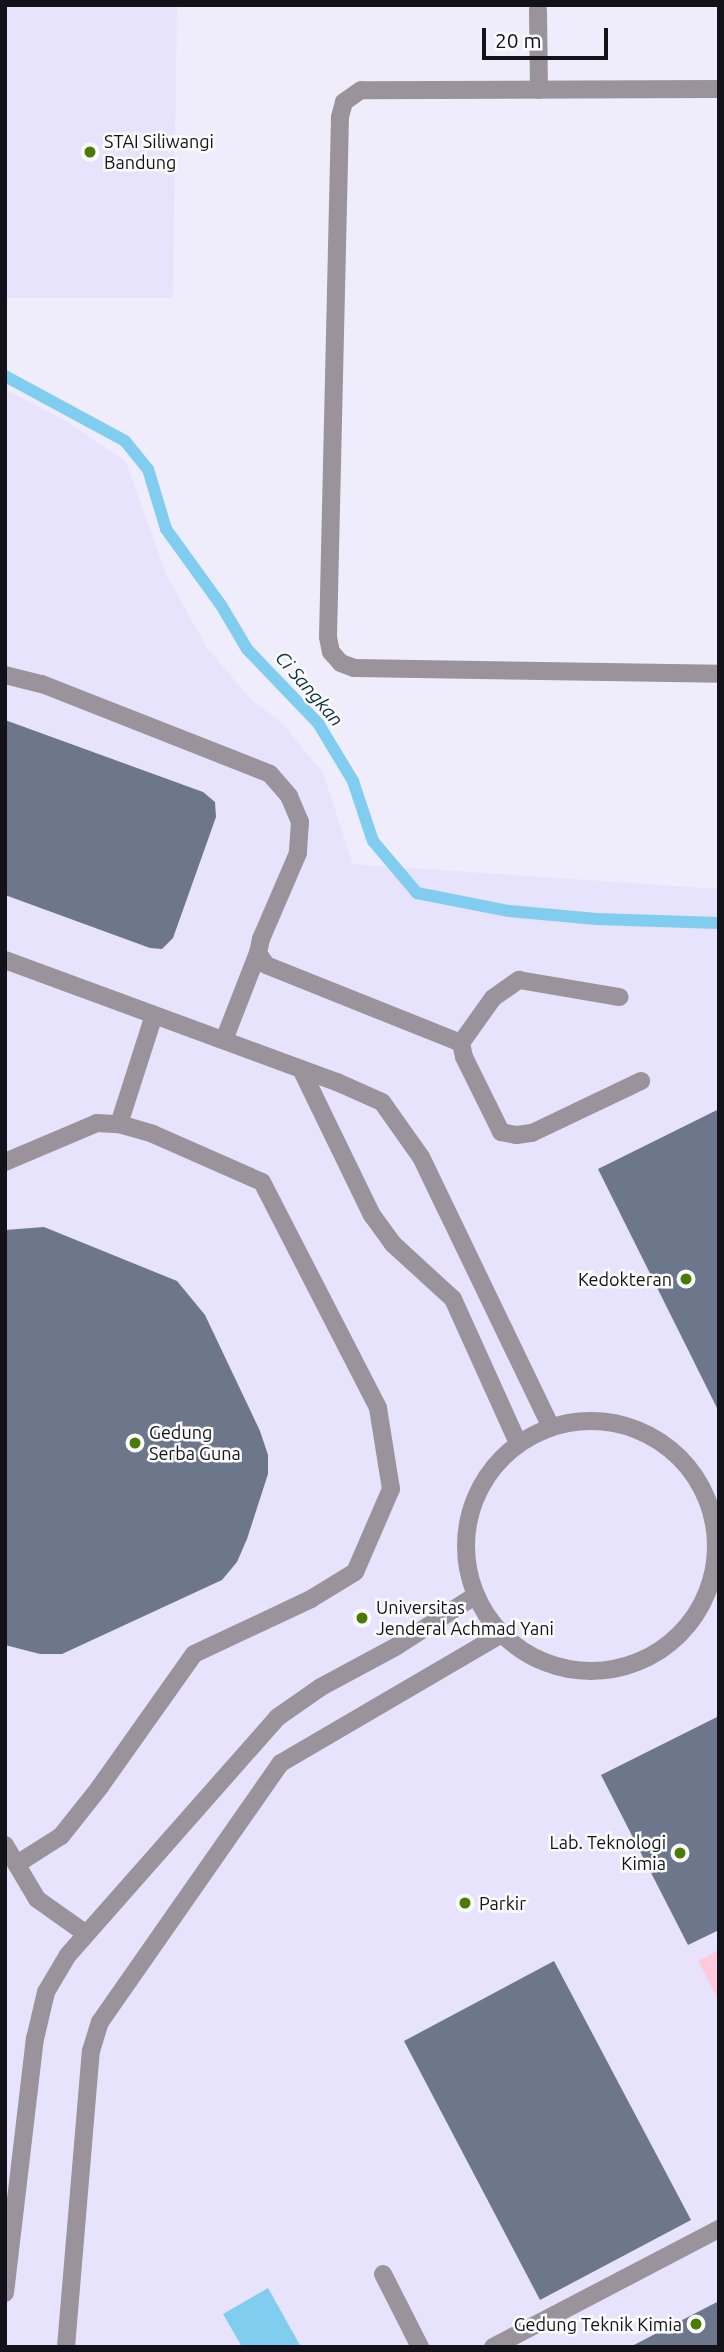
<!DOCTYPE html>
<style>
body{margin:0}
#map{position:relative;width:724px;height:2352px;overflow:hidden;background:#efedfc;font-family:Ubuntu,sans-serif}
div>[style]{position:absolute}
.built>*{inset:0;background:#e7e3fd}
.green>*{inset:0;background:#fec9db}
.water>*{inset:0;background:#80cdf0}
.stream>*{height:12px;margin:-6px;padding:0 6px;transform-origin:6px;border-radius:6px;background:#80cdf0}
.building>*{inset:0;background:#6c778b}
.service>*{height:18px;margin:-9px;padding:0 9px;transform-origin:9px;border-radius:9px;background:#9b939b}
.service>.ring{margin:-9px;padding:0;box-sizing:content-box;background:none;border:18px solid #9b939b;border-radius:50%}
.minor>*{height:18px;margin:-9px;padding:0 9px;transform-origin:9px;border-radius:9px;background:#9b939b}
.dots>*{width:19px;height:19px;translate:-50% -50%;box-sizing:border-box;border:4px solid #fcfcfc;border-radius:50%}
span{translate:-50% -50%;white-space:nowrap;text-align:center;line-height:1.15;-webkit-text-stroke:5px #fcfcfc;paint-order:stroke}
.poi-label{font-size:18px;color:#13121a}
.left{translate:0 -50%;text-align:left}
.right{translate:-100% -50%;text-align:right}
.water-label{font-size:19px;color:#0c303f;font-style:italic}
.frame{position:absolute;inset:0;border:7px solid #13121a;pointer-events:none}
.scale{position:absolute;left:482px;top:28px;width:126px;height:32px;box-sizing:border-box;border:4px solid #13121a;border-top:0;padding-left:9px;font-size:21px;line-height:24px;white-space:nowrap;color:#13121a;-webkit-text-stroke:5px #fcfcfc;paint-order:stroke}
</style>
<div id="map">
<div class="built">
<div style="clip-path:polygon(5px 5px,177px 5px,173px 298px,5px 298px)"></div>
<div style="clip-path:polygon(5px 389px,66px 421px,126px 462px,166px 574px,207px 648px,251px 699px,283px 724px,323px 773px,353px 864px,719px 889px,719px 2347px,5px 2347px)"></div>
</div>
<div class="green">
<div style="clip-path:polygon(719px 1950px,719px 2001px,698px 1961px)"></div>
</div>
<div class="water">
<div style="clip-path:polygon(268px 2288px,301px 2347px,242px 2347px,223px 2314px)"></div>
</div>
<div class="stream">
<div style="left:5px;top:376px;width:136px;rotate:28.4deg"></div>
<div style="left:125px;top:441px;width:36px;rotate:51deg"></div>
<div style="left:148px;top:469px;width:63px;rotate:73.3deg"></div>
<div style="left:166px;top:529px;width:94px;rotate:54.1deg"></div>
<div style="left:221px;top:605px;width:51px;rotate:59.4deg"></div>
<div style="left:247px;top:649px;width:103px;rotate:46.2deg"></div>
<div style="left:318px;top:723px;width:68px;rotate:58.9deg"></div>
<div style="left:353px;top:781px;width:63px;rotate:71.6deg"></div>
<div style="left:373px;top:841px;width:68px;rotate:49.8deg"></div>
<div style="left:417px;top:893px;width:94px;rotate:11.1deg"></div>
<div style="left:509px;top:911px;width:88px;rotate:5.2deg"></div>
<div style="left:597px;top:919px;width:122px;rotate:1.9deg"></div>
</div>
<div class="building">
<div style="clip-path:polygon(5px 720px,203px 792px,215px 802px,216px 817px,173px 938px,162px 949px,150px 948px,5px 895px)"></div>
<div style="clip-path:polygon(719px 1109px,719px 1412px,598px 1169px)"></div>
<div style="clip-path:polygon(44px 1227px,177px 1281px,205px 1315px,260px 1431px,268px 1455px,268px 1474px,247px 1539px,237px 1562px,222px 1580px,62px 1654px,40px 1654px,5px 1645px,5px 1230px)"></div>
<div style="clip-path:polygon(719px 1716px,719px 1930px,688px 1945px,601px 1775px)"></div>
<div style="clip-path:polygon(554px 1961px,691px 2220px,540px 2300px,404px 2041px)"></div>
<div style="clip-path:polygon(719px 2301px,719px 2347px,630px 2347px)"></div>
</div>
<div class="service">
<div style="left:538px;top:10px;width:80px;rotate:89.3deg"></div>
<div style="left:5px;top:675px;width:38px;rotate:14deg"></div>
<div style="left:42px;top:684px;width:245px;rotate:21.5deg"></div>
<div style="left:270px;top:774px;width:29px;rotate:49deg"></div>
<div style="left:289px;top:796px;width:28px;rotate:67deg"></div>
<div style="left:300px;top:822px;width:31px;rotate:94deg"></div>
<div style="left:298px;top:853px;width:94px;rotate:113.3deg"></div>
<div style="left:261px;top:939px;width:14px;rotate:102deg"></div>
<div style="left:258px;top:953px;width:14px;rotate:56deg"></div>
<div style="left:266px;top:965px;width:210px;rotate:21.8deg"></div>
<div style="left:461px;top:1043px;width:55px;rotate:-54.6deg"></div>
<div style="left:493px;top:998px;width:32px;rotate:-35deg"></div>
<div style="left:519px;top:980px;width:102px;rotate:9.6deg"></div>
<div style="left:5px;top:960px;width:354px;rotate:20.2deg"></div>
<div style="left:337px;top:1082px;width:49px;rotate:24deg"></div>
<div style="left:382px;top:1102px;width:67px;rotate:54.7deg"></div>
<div style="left:421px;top:1157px;width:300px;rotate:64.3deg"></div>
<div style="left:224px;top:1040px;width:93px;rotate:-68.7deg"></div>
<div style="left:461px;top:1043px;width:14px;rotate:78deg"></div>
<div style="left:464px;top:1057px;width:84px;rotate:63.7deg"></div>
<div style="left:501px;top:1132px;width:16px;rotate:11deg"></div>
<div style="left:517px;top:1135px;width:15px;rotate:-8deg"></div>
<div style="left:532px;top:1133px;width:121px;rotate:-25.5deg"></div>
<div style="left:301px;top:1069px;width:162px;rotate:64.1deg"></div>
<div style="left:372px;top:1215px;width:36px;rotate:54deg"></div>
<div style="left:393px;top:1244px;width:81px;rotate:42.5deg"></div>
<div style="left:453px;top:1299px;width:158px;rotate:65.7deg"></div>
<div style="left:119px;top:1124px;width:114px;rotate:-72.2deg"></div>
<div style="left:5px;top:1162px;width:100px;rotate:-23deg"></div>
<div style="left:97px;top:1123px;width:22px;rotate:3deg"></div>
<div style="left:119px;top:1124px;width:35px;rotate:16deg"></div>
<div style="left:153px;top:1134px;width:119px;rotate:23.8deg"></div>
<div style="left:262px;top:1182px;width:254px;rotate:62.8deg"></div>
<div style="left:378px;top:1408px;width:82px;rotate:80.9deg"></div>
<div style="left:391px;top:1489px;width:90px;rotate:113.4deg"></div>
<div style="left:355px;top:1572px;width:52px;rotate:148.5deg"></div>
<div style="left:311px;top:1599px;width:129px;rotate:154.8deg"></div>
<div style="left:194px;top:1654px;width:163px;rotate:125.3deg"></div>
<div style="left:100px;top:1787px;width:63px;rotate:128.5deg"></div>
<div style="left:61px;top:1836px;width:52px;rotate:147.5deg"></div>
<div class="ring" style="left:466px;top:1421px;width:232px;height:232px"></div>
<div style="left:5px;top:1845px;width:63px;rotate:59.3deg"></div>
<div style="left:37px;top:1899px;width:59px;rotate:35.3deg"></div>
<div style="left:383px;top:2274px;width:82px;rotate:63.1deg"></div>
<div style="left:5px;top:2293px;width:256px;rotate:-83.3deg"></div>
<div style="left:35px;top:2039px;width:48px;rotate:-76.8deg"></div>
<div style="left:46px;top:1992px;width:43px;rotate:-59.3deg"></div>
<div style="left:68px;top:1955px;width:317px;rotate:-48.6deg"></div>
<div style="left:278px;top:1717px;width:52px;rotate:-34.9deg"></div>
<div style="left:321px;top:1687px;width:86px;rotate:-28.3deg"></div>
<div style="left:397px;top:1646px;width:94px;rotate:-32.8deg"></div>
<div style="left:66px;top:2347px;width:297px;rotate:-85.2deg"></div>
<div style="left:91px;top:2051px;width:30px;rotate:-73deg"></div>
<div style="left:100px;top:2022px;width:316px;rotate:-55.1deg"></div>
<div style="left:281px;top:1763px;width:256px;rotate:-30.3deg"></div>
<div style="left:493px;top:2347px;width:255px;rotate:-27.6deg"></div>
</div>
<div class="minor">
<div style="left:719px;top:89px;width:358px;rotate:179.8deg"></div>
<div style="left:361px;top:90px;width:21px;rotate:145deg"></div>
<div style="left:344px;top:102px;width:16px;rotate:105deg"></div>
<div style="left:340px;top:117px;width:520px;rotate:91.32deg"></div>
<div style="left:328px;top:637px;width:15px;rotate:79deg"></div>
<div style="left:331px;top:652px;width:15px;rotate:48deg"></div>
<div style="left:341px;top:663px;width:14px;rotate:21deg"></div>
<div style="left:354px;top:668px;width:365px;rotate:0.9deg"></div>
</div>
<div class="dots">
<div style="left:90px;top:152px;background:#4a7b05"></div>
<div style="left:686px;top:1279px;background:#4a7b05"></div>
<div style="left:135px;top:1443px;background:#4a7b05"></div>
<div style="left:362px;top:1618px;background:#4a7b05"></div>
<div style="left:680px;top:1853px;background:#4a7b05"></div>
<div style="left:465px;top:1903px;background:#4a7b05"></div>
<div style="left:696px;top:2324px;background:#4a7b05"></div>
</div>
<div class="poi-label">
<span class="left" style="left:104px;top:152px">STAI Siliwangi<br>Bandung</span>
<span class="right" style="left:672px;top:1279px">Kedokteran</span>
<span class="left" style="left:149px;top:1443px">Gedung<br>Serba Guna</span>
<span class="left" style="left:376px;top:1618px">Universitas<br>Jenderal Achmad Yani</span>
<span class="right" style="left:666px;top:1853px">Lab. Teknologi<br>Kimia</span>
<span class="left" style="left:479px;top:1903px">Parkir</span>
<span class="right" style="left:682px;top:2324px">Gedung Teknik Kimia</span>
</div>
<div class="water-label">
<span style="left:309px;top:689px;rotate:49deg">Ci Sangkan</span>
</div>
<div class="frame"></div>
<div class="scale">20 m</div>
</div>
